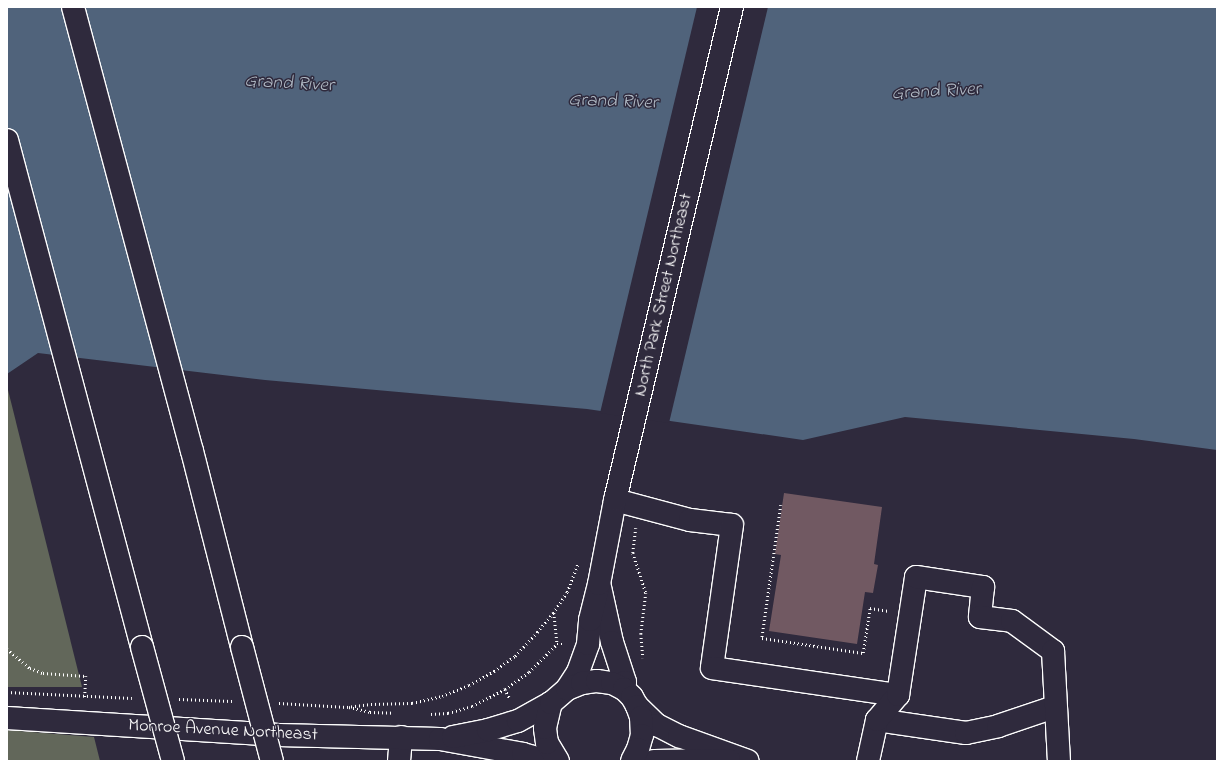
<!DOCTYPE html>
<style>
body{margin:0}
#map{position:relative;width:1224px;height:768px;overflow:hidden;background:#2f2a3d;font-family:"Indie Flower",sans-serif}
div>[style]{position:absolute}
.green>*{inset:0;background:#62675a}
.water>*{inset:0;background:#50637b}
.pier>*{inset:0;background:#2f2a3d}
.building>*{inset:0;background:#715962}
.path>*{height:2.5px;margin-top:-1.25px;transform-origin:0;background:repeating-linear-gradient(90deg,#fff 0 1px,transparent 0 4px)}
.roads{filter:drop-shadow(1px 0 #fff) drop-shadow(-1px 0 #fff) drop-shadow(0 1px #fff) drop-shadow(0 -1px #fff)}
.minor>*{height:22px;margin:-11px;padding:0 11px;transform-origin:11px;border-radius:11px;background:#2f2a3d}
.major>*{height:22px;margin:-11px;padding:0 11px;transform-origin:11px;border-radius:11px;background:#2f2a3d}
.highway>*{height:22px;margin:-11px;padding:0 11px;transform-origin:11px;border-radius:11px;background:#2f2a3d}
.bridges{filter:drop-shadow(1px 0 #fff) drop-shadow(-1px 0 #fff) drop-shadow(0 1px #fff) drop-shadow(0 -1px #fff)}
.highway-bridge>*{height:22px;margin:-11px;padding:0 11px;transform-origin:11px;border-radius:11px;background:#2f2a3d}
span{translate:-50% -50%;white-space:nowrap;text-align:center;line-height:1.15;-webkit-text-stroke:3px #2f2a3d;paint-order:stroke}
.street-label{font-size:18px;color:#fff}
.water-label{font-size:19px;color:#b0b9c4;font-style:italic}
.frame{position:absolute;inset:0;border:8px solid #fff;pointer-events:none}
</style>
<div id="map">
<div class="green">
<div style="clip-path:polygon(7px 386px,82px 687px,7px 687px)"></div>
<div style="clip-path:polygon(7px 730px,94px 737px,100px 761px,7px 761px)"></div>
</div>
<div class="water">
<div style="clip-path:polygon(7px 7px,1217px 7px,1217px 450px,1134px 439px,905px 417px,803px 440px,587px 409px,265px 380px,38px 353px,7px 374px)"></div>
</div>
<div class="pier">
<div style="clip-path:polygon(697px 7px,768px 7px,669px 423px,600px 413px)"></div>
</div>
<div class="building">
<div style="clip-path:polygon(784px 493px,882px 507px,874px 564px,878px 565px,873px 593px,865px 592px,857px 644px,769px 631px,781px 555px,775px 554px)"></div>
</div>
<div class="path">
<div style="left:781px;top:505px;width:134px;rotate:98.1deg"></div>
<div style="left:762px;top:638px;width:102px;rotate:8.4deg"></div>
<div style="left:863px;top:653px;width:46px;rotate:-81.2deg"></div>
<div style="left:870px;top:608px;width:19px;rotate:9deg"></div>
<div style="left:636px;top:528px;width:25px;rotate:97deg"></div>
<div style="left:633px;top:553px;width:42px;rotate:72deg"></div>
<div style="left:646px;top:593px;width:41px;rotate:97deg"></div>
<div style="left:641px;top:634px;width:24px;rotate:85deg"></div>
<div style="left:554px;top:613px;width:31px;rotate:84deg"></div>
<div style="left:7px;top:649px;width:30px;rotate:40deg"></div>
<div style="left:30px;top:668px;width:14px;rotate:21deg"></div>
<div style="left:43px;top:673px;width:43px;rotate:4deg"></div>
<div style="left:86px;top:676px;width:21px;rotate:93deg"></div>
<div style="left:505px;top:689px;width:11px;rotate:63deg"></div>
<div style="left:7px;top:692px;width:125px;rotate:2.7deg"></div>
<div style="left:179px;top:699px;width:53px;rotate:2.2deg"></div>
<div style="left:279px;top:703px;width:68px;rotate:3.4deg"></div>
<div style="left:347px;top:707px;width:24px;rotate:-7deg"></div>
<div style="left:371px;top:704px;width:41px;rotate:-1.4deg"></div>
<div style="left:412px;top:703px;width:31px;rotate:-13deg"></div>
<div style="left:442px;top:696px;width:29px;rotate:-22deg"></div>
<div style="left:469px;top:685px;width:29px;rotate:-29deg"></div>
<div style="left:494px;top:671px;width:26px;rotate:-36deg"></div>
<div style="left:515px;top:656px;width:33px;rotate:-47deg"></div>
<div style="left:537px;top:632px;width:25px;rotate:-50deg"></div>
<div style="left:553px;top:613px;width:25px;rotate:-56deg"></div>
<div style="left:567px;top:592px;width:31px;rotate:-69deg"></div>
<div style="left:349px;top:707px;width:22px;rotate:13deg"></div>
<div style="left:370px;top:712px;width:24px;rotate:2deg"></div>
<div style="left:431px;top:714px;width:17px;rotate:-3deg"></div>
<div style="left:448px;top:713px;width:25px;rotate:-16deg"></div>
<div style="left:472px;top:706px;width:37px;rotate:-27deg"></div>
<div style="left:505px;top:689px;width:29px;rotate:-35deg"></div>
<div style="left:529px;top:672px;width:40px;rotate:-45deg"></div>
<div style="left:557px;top:644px;width:8px"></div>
</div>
<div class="roads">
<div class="minor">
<div style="left:615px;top:500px;width:78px;rotate:14.9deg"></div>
<div style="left:690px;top:520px;width:42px;rotate:6.8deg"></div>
<div style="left:732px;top:525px;width:144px;rotate:98deg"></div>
<div style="left:712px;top:668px;width:188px;rotate:8.3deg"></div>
<div style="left:637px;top:706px;width:28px;rotate:44deg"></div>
<div style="left:657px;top:725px;width:25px;rotate:27deg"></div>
<div style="left:679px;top:736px;width:73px;rotate:19.9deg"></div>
<div style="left:877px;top:720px;width:90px;rotate:8.3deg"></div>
<div style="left:966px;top:733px;width:33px;rotate:-12deg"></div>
<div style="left:998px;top:726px;width:59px;rotate:-18.7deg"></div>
<div style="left:399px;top:761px;width:24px;rotate:-85deg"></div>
<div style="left:654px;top:761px;width:75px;rotate:-0.8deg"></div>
<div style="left:868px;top:761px;width:42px;rotate:-77.6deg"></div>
<div style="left:877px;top:720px;width:33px;rotate:-50deg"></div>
<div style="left:898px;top:695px;width:119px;rotate:-81.3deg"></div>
<div style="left:916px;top:577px;width:68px;rotate:8.5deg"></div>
<div style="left:983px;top:587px;width:30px;rotate:96deg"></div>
<div style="left:980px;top:617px;width:32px;rotate:7deg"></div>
<div style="left:1012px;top:621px;width:51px;rotate:36.2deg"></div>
<div style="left:1053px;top:651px;width:110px;rotate:86.9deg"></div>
</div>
<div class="major">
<div style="left:600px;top:587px;width:56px;rotate:77.7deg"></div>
<div style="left:612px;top:642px;width:42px;rotate:72deg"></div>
<div style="left:625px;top:682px;width:7px;rotate:98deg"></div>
<div style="left:567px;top:689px;width:20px;rotate:-57deg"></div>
<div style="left:578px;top:672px;width:30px;rotate:-70deg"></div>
<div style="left:588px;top:644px;width:24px;rotate:-85deg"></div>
<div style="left:590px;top:620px;width:37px;rotate:-76deg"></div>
<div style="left:599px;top:584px;width:86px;rotate:-79.2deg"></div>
<div style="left:615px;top:500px;width:507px;rotate:-76.65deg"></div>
<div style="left:7px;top:718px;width:272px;rotate:3.6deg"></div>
<div style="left:278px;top:735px;width:162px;rotate:1.4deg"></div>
<div style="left:440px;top:739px;width:84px;rotate:10.2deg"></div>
<div style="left:523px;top:754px;width:26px;rotate:16deg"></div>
<div style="left:453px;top:737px;width:36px;rotate:-11deg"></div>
<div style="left:488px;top:730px;width:31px;rotate:-17deg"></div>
<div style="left:518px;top:721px;width:38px;rotate:-29deg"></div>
<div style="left:558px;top:761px;width:21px;rotate:-121deg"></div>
<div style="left:547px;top:743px;width:15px;rotate:-98deg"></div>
<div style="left:545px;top:728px;width:26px;rotate:-77deg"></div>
<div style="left:551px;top:703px;width:21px;rotate:-41deg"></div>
<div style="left:567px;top:689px;width:16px;rotate:-22deg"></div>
<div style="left:582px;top:683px;width:15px;rotate:-8deg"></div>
<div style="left:597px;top:681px;width:15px;rotate:8deg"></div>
<div style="left:612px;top:683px;width:13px;rotate:27deg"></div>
<div style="left:624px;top:689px;width:11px;rotate:45deg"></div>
<div style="left:632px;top:697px;width:10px;rotate:61deg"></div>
<div style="left:637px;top:706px;width:12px;rotate:70deg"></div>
<div style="left:641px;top:717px;width:18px;rotate:87deg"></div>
<div style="left:642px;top:735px;width:15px;rotate:106deg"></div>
<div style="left:638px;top:749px;width:13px;rotate:117deg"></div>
</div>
<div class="highway">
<div style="left:73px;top:7px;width:460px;rotate:75deg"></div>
<div style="left:192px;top:451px;width:202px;rotate:75.7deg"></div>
<div style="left:7px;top:140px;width:525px;rotate:75.09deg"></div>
</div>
</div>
<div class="bridges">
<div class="highway-bridge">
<div style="left:142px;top:647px;width:118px;rotate:74.8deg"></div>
<div style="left:242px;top:647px;width:118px;rotate:75.3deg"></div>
</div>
</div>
<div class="street-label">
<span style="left:664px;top:295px;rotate:-77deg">North Park Street Northeast</span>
<span style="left:223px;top:731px;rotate:3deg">Monroe Avenue Northeast</span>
</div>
<div class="water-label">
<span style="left:289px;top:84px;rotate:3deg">Grand River</span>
<span style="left:936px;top:92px;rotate:-3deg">Grand River</span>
<span style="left:613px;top:102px;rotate:2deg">Grand River</span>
</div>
<div class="frame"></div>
</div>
